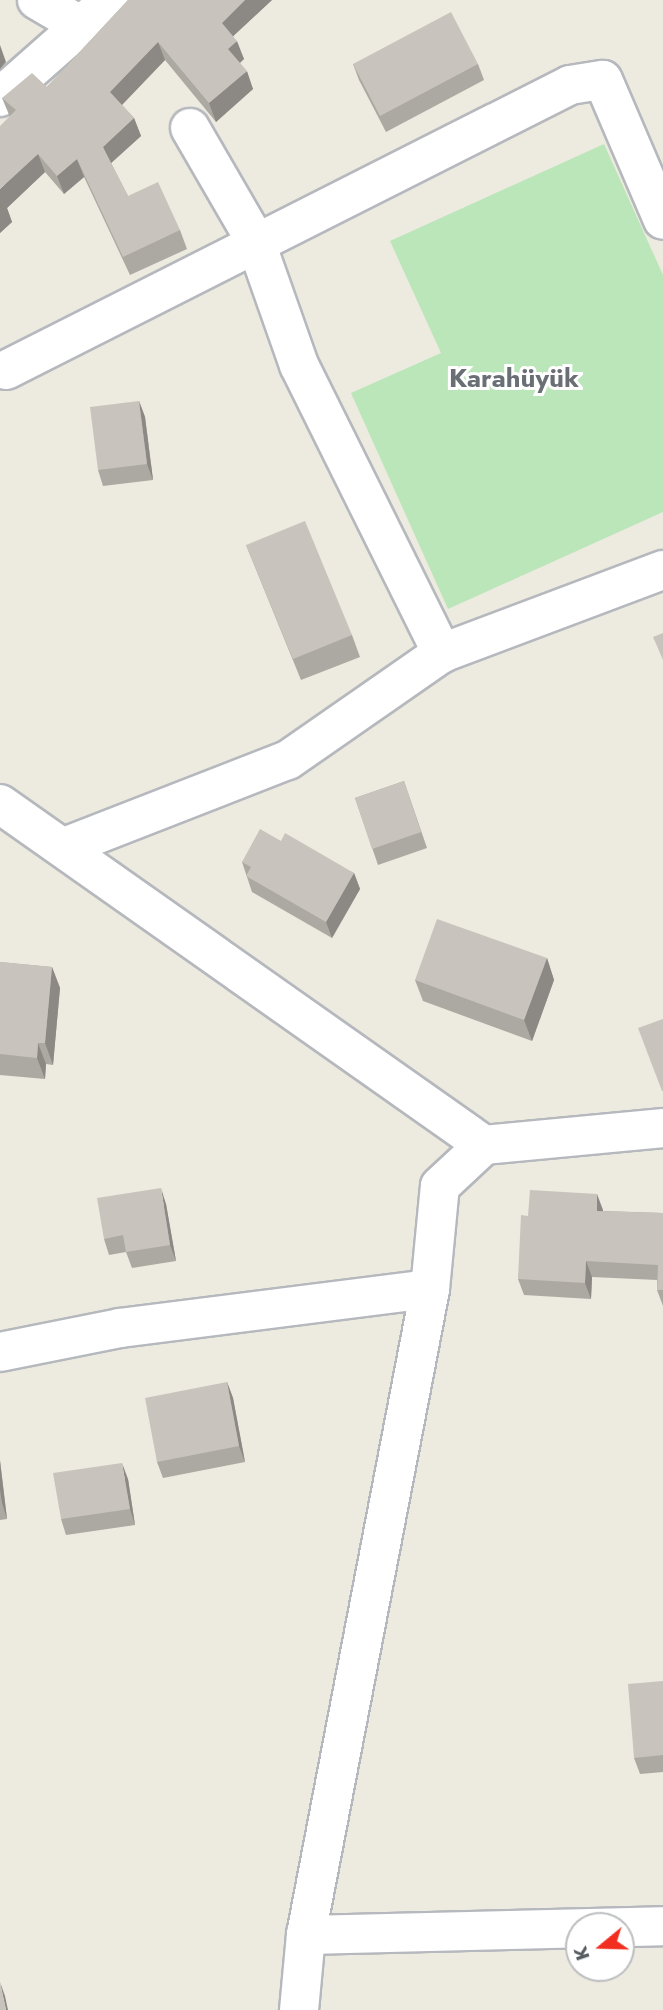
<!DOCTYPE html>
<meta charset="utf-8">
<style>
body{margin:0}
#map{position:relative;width:663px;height:2010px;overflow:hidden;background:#edeadf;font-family:Jost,sans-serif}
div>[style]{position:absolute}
.green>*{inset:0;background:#bae6ba}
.roads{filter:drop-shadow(2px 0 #b5b8bd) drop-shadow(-2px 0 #b5b8bd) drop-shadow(0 2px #b5b8bd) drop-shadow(0 -2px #b5b8bd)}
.minor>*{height:38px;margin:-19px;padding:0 19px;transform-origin:19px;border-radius:19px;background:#fff}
.tertiary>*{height:38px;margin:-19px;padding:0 19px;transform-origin:19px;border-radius:19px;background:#fff}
.wall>*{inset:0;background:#aca9a3}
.shaded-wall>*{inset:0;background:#8c8984}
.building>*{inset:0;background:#c8c4bd}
span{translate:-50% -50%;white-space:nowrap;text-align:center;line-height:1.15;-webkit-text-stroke:6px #fff;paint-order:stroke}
.district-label{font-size:26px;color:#696f74;font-weight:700}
.north{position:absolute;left:565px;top:1912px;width:70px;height:70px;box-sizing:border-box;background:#fff;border:2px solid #bcbec0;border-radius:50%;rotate:251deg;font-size:19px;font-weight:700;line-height:28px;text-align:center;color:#585d62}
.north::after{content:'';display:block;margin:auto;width:24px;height:32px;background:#f22e20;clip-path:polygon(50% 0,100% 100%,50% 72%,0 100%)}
</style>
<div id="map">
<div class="green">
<div style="clip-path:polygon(604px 144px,663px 275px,663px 512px,448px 609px,351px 393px,441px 353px,390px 241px)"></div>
</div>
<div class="roads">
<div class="minor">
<div style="left:37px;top:0;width:50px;rotate:30.2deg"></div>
<div style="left:190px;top:128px;width:129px;rotate:59.9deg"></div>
<div style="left:255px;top:240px;width:133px;rotate:70.6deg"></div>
<div style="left:299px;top:365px;width:322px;rotate:63.6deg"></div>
<div style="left:6px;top:370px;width:632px;rotate:-26.81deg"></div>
<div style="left:570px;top:85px;width:33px;rotate:-9deg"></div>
<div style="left:603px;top:80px;width:152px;rotate:66.8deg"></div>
<div style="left:0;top:804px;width:592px;rotate:35.17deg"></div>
<div style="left:67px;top:846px;width:237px;rotate:-21.3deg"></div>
<div style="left:288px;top:760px;width:188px;rotate:-34.8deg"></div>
<div style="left:442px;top:653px;width:236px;rotate:-20.6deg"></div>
<div style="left:0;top:1352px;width:122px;rotate:-11.3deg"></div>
<div style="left:120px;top:1328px;width:312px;rotate:-7.2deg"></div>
<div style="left:306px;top:1935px;width:357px;rotate:-1.4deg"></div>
<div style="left:299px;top:2010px;width:75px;rotate:-84.7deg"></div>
<div style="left:306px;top:1935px;width:658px;rotate:-79.13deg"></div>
<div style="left:430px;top:1289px;width:103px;rotate:-84.5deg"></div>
<div style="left:440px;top:1186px;width:60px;rotate:-43deg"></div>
<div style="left:484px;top:1145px;width:180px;rotate:-5.4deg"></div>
</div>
<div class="tertiary">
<div style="left:0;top:97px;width:147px;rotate:-41.4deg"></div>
</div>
</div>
<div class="wall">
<div style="clip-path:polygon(128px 0,272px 0,233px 36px,244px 59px,240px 63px,253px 89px,216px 122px,165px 60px,122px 105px,134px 118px,141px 136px,111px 163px,128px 196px,180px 230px,187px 249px,130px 275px,84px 177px,64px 194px,45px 172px,7px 208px,12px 222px,0 233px,10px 117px,2px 98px,47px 87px)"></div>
<div style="clip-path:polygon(353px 64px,478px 64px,484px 80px,386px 132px,359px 80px)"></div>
<div style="clip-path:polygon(139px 401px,145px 417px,153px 480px,103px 486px,98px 470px)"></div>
<div style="clip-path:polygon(246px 545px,352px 635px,360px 657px,301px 680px)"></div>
<div style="clip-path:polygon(404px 781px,427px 848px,378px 865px,355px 798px)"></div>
<div style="clip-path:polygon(281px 841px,354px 873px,360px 889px,332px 938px,252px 892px,242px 862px)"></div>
<div style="clip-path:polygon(547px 958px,554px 980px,532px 1041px,423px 1001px,415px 980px)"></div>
<div style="clip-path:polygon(0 962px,52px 967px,60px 988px,53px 1065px,46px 1064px,45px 1079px,0 1075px)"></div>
<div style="clip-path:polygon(166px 1204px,176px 1261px,132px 1268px,126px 1252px,109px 1255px,104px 1239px)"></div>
<div style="clip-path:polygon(603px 1210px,603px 1211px,663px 1213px,663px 1306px,657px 1290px,657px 1280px,592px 1277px,591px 1299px,524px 1295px,518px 1279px,528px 1216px)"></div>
<div style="clip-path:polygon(227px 1382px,233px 1398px,245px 1462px,163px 1478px,157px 1462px)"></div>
<div style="clip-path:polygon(0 1460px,7px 1519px,0 1520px)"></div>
<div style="clip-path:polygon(128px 1479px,135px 1525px,66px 1535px,61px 1519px)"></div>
<div style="clip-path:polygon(663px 1681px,663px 1772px,640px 1774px,634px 1758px)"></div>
</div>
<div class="shaded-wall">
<div style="clip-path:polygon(245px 0,272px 0,228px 41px,222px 23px)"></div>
<div style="clip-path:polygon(237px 41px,244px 59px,235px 67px,228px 49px)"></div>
<div style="clip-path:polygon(158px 42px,165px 60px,117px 110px,110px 92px)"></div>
<div style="clip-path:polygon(0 45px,6px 62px,0 69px)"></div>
<div style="clip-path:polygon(247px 71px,253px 89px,216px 122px,209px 103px)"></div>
<div style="clip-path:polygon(134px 118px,141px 136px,109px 165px,103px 147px)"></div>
<div style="clip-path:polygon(38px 154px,45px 172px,7px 208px,12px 222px,0 233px,0 189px)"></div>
<div style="clip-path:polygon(77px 159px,84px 177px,64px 194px,57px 176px)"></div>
<div style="clip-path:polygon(139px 401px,145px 417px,153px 480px,147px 464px)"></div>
<div style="clip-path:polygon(354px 873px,360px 889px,332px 938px,326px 922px)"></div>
<div style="clip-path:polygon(547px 958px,554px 980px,532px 1041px,524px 1020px)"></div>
<div style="clip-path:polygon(52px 967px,60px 988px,53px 1065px,45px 1043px)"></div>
<div style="clip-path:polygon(38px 1043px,46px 1064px,45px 1079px,37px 1058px)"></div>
<div style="clip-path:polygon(161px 1188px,166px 1204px,176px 1261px,170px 1245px)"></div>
<div style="clip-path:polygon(597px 1194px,603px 1210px,602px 1227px,597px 1211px)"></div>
<div style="clip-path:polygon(586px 1261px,592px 1277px,591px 1299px,585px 1283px)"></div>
<div style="clip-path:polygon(227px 1382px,233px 1398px,245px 1462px,239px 1446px)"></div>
<div style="clip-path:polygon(0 1460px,0 1461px,7px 1519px,2px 1503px,0 1490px)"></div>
<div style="clip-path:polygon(122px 1463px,128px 1479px,135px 1525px,130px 1509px)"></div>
<div style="clip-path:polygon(0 1982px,5px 1996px,8px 2010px,6px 2010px)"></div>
</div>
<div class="building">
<div style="clip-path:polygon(128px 0,245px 0,222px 23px,237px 41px,228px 49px,247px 71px,209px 103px,158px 42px,110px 92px,134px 118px,103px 147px,128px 196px,158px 182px,180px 230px,123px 257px,77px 159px,57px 176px,38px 154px,0 189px,0 126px,16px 110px,2px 98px,32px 73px,47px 87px)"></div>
<div style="clip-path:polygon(451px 12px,478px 64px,380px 116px,353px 64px)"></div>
<div style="clip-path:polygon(139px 401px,147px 464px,98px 470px,90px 407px)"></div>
<div style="clip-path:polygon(305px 521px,352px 635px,293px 659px,246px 545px)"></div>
<div style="clip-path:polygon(663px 633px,663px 660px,653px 637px)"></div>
<div style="clip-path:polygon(404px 781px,421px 832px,372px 849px,355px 798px)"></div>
<div style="clip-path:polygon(260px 829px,281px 841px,285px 833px,354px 873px,326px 922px,246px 876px,251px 867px,242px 862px)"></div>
<div style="clip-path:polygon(437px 919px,547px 958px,524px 1020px,415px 980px)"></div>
<div style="clip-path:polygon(0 962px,52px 967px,45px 1043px,38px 1043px,37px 1058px,0 1054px)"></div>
<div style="clip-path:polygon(663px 1019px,663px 1091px,662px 1091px,638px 1028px)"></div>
<div style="clip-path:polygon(161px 1188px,170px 1245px,126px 1252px,123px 1235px,104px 1239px,97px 1198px)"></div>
<div style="clip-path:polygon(530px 1190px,597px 1194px,597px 1211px,663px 1213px,663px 1290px,657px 1290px,658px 1265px,586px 1261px,585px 1283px,518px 1279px,521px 1215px,528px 1216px)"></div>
<div style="clip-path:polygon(227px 1382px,239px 1446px,157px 1462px,145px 1398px)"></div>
<div style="clip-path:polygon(122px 1463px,130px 1509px,61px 1519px,53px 1473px)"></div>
<div style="clip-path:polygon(663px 1681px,663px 1755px,634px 1758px,628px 1684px)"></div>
<div style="clip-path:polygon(0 1983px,6px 2010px,0 2010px)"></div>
</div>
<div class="district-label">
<span style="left:514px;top:379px">Karahüyük</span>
</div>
<div class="north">K</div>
</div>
